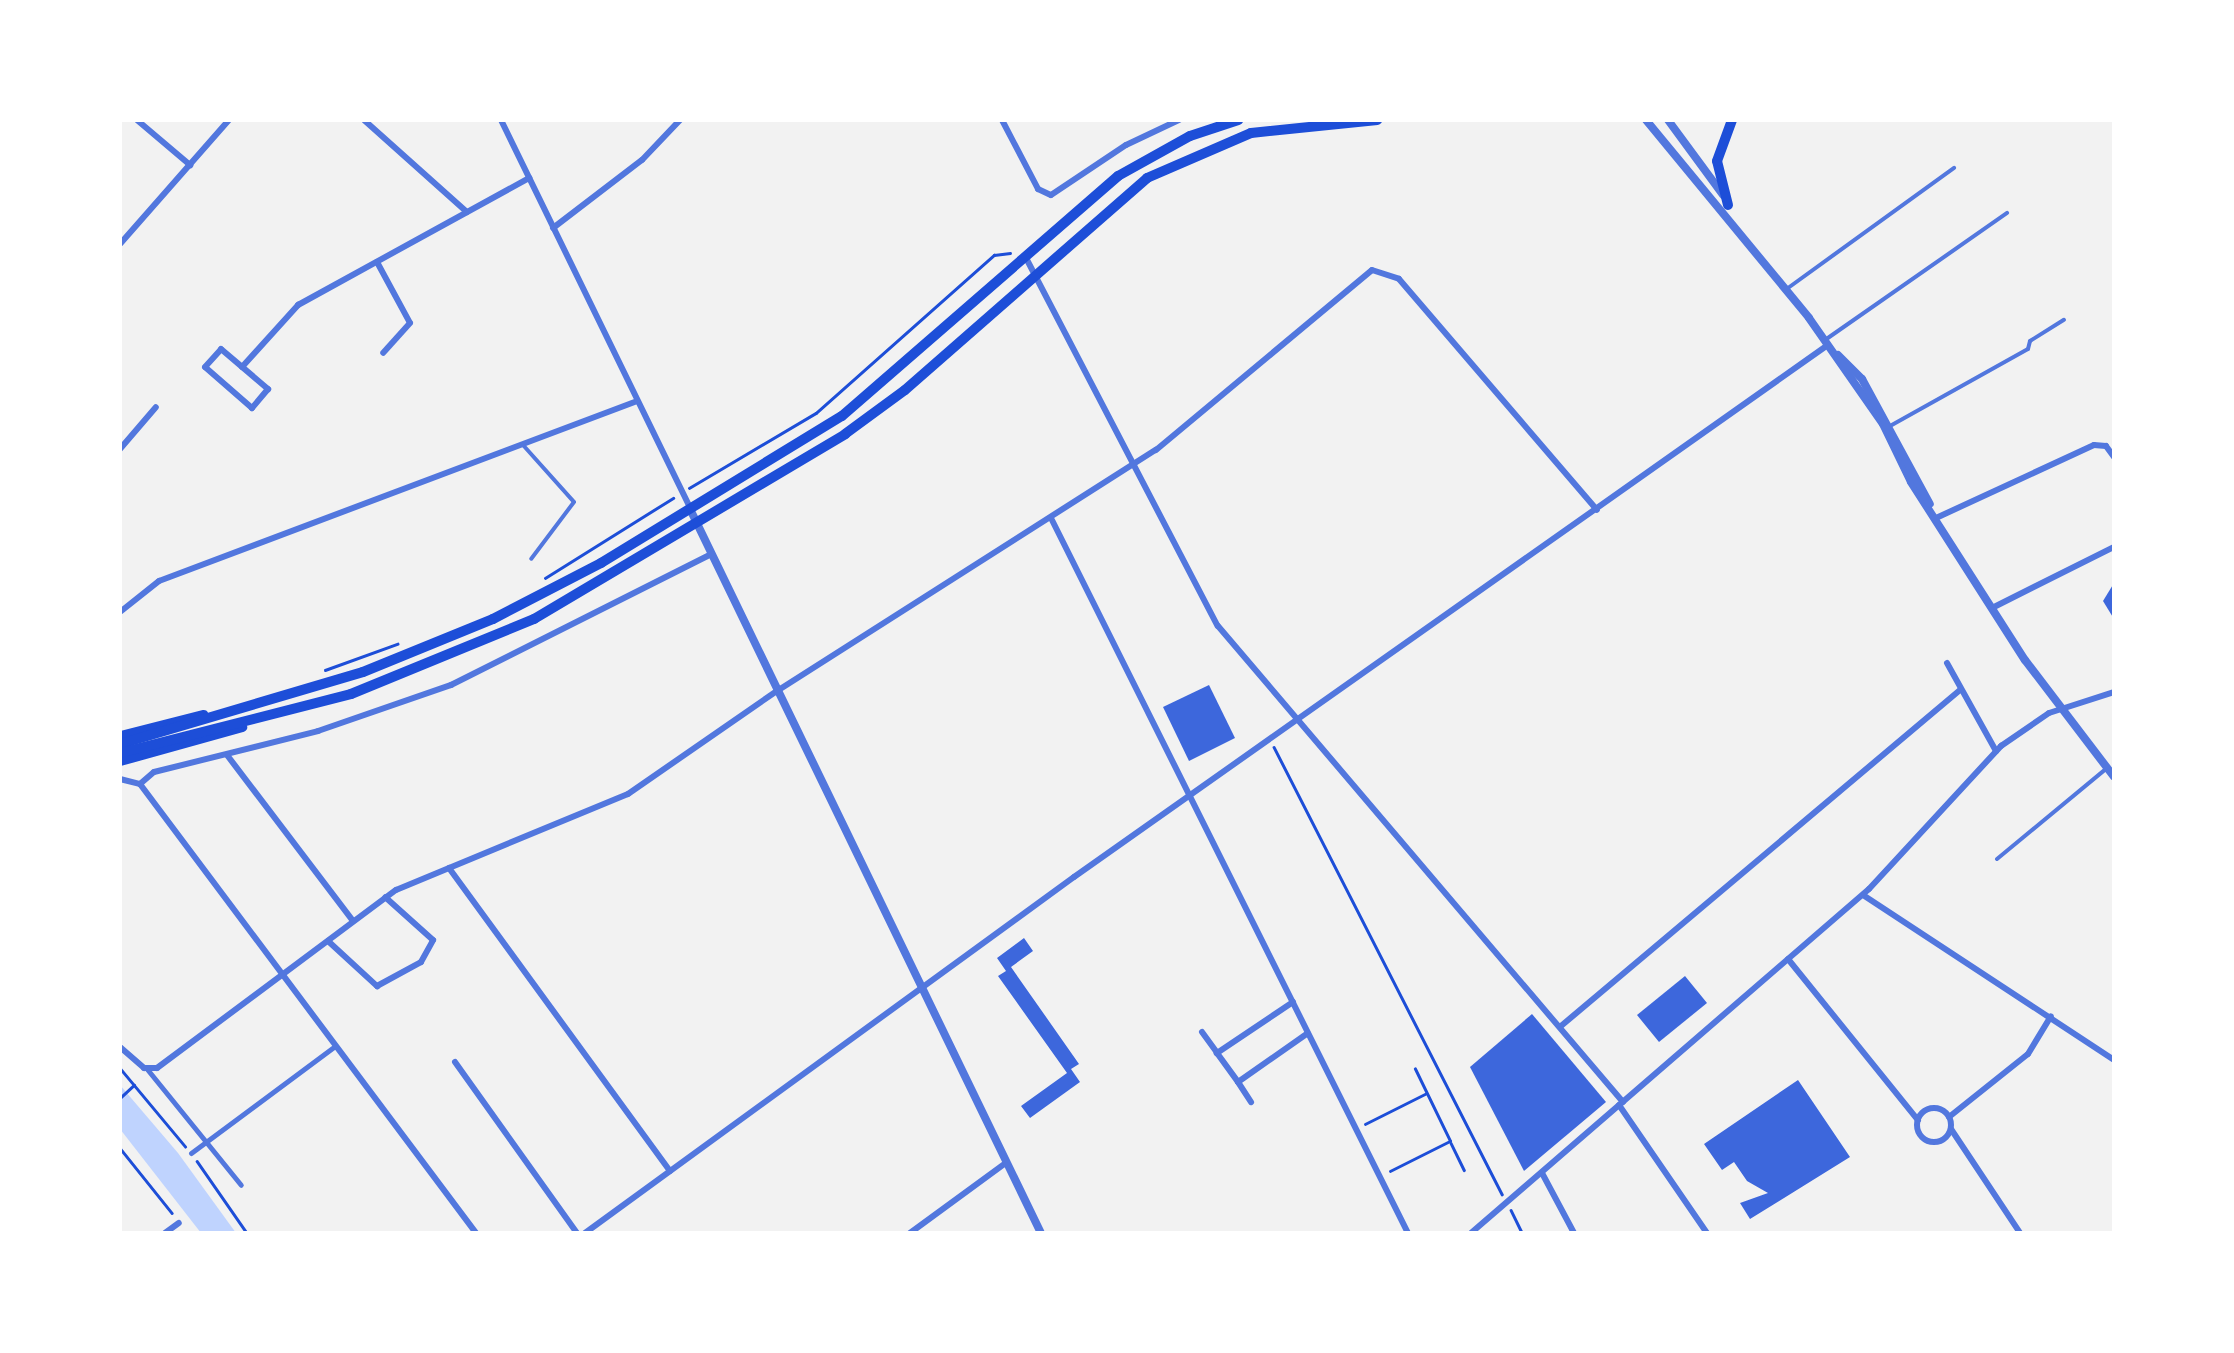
<!DOCTYPE html>
<style>
body{margin:0}
#map{position:relative;width:2234px;height:1353px;overflow:hidden;background:#f2f2f2;font-family:"IBM Plex Sans",sans-serif}
div>[style]{position:absolute}
.water>*{inset:0;background:#bfd3fe}
.building>*{inset:0;background:#3d67dc}
.path>*{height:2.5px;margin:-1.25px;padding:0 1.25px;transform-origin:1.25px;border-radius:1.25px;background:#1d4ed8}
.service>*{height:4px;margin:-2px;padding:0 2px;transform-origin:2px;border-radius:2px;background:#5277de}
.pedestrian>*{height:5px;margin:-2.5px;padding:0 2.5px;transform-origin:2.5px;border-radius:2.5px;background:#5277de}
.minor>*{height:6px;margin:-3px;padding:0 3px;transform-origin:3px;border-radius:3px;background:#5277de}
.minor>.ring{margin:-3px;padding:0;box-sizing:content-box;background:none;border:6px solid #5277de;border-radius:50%}
.tertiary>*{height:8px;margin:-4px;padding:0 4px;transform-origin:4px;border-radius:4px;background:#5277de}
.secondary>*{height:9px;margin:-4.5px;padding:0 4.5px;transform-origin:4.5px;border-radius:4.5px;background:#1d4ed8}
.primary>*{height:10px;margin:-5px;padding:0 5px;transform-origin:5px;border-radius:5px;background:#1d4ed8}
span{translate:-50% -50%;white-space:nowrap;text-align:center;line-height:1.15;-webkit-text-stroke:8px #fff;paint-order:stroke}
.frame{position:absolute;inset:0;border:122px solid #fff;pointer-events:none}
</style>
<div id="map">
<div class="water">
<div style="clip-path:polygon(120px 1085px,178px 1153px,236px 1233px,201px 1233px,120px 1129px)"></div>
</div>
<div class="building">
<div style="clip-path:polygon(2114px 583px,2114px 619px,2103px 601px)"></div>
<div style="clip-path:polygon(1209px 685px,1235px 738px,1189px 761px,1163px 707px)"></div>
<div style="clip-path:polygon(1024px 938px,1033px 951px,1011px 967px,1079px 1064px,1071px 1069px,1080px 1082px,1030px 1118px,1021px 1106px,1067px 1073px,998px 976px,1006px 971px,997px 958px)"></div>
<div style="clip-path:polygon(1685px 976px,1707px 1003px,1659px 1042px,1637px 1015px)"></div>
<div style="clip-path:polygon(1532px 1014px,1606px 1102px,1524px 1171px,1470px 1067px)"></div>
<div style="clip-path:polygon(1798px 1080px,1850px 1157px,1750px 1219px,1740px 1203px,1768px 1193px,1747px 1181px,1734px 1162px,1722px 1170px,1704px 1144px)"></div>
</div>
<div class="path">
<div style="left:689px;top:488px;width:147px;rotate:-30.6deg"></div>
<div style="left:816px;top:413px;width:238px;rotate:-41.6deg"></div>
<div style="left:994px;top:255px;width:16px;rotate:-7deg"></div>
<div style="left:545px;top:578px;width:151px;rotate:-32deg"></div>
<div style="left:325px;top:670px;width:77px;rotate:-19.9deg"></div>
<div style="left:1274px;top:747px;width:502px;rotate:62.98deg"></div>
<div style="left:120px;top:1068px;width:102px;rotate:50.2deg"></div>
<div style="left:120px;top:1098px;width:19px;rotate:-43deg"></div>
<div style="left:1365px;top:1124px;width:67px;rotate:-26.6deg"></div>
<div style="left:1451px;top:1143px;width:30px;rotate:64deg"></div>
<div style="left:120px;top:1148px;width:83px;rotate:51.3deg"></div>
<div style="left:197px;top:1161px;width:88px;rotate:55.2deg"></div>
<div style="left:1390px;top:1171px;width:67px;rotate:-26.6deg"></div>
<div style="left:1450px;top:1141px;width:80px;rotate:-115.9deg"></div>
<div style="left:1511px;top:1210px;width:25px;rotate:64deg"></div>
</div>
<div class="service">
<div style="left:1788px;top:288px;width:205px;rotate:-35.9deg"></div>
<div style="left:1825px;top:340px;width:222px;rotate:-34.9deg"></div>
<div style="left:1890px;top:426px;width:158px;rotate:-29.2deg"></div>
<div style="left:2028px;top:349px;width:8px;rotate:-76deg"></div>
<div style="left:2030px;top:341px;width:40px;rotate:-32deg"></div>
<div style="left:523px;top:445px;width:76px;rotate:48.2deg"></div>
<div style="left:574px;top:502px;width:71px;rotate:127deg"></div>
<div style="left:1997px;top:859px;width:143px;rotate:-39.6deg"></div>
</div>
<div class="pedestrian">
<div style="left:147px;top:1069px;width:149px;rotate:51deg"></div>
<div style="left:191px;top:1153px;width:179px;rotate:-36.6deg"></div>
</div>
<div class="minor">
<div style="left:137px;top:120px;width:70px;rotate:40.3deg"></div>
<div style="left:364px;top:120px;width:138px;rotate:41.8deg"></div>
<div style="left:501px;top:120px;width:434px;rotate:64deg"></div>
<div style="left:1002px;top:120px;width:78px;rotate:62.4deg"></div>
<div style="left:1038px;top:189px;width:14px;rotate:25deg"></div>
<div style="left:1051px;top:195px;width:90px;rotate:-33.7deg"></div>
<div style="left:1126px;top:145px;width:59px;rotate:-25.3deg"></div>
<div style="left:553px;top:228px;width:112px;rotate:-37.4deg"></div>
<div style="left:642px;top:160px;width:55px;rotate:-46.5deg"></div>
<div style="left:120px;top:244px;width:165px;rotate:-48.7deg"></div>
<div style="left:1025px;top:256px;width:417px;rotate:62.5deg"></div>
<div style="left:1218px;top:626px;width:625px;rotate:49.61deg"></div>
<div style="left:377px;top:262px;width:69px;rotate:61.6deg"></div>
<div style="left:410px;top:323px;width:40px;rotate:132deg"></div>
<div style="left:221px;top:349px;width:62px;rotate:40.4deg"></div>
<div style="left:268px;top:389px;width:25px;rotate:130deg"></div>
<div style="left:252px;top:408px;width:62px;rotate:-138.9deg"></div>
<div style="left:205px;top:367px;width:24px;rotate:-48deg"></div>
<div style="left:242px;top:367px;width:84px;rotate:-47.9deg"></div>
<div style="left:298px;top:305px;width:264px;rotate:-28.8deg"></div>
<div style="left:120px;top:449px;width:55px;rotate:-49.4deg"></div>
<div style="left:1936px;top:518px;width:174px;rotate:-24.8deg"></div>
<div style="left:2094px;top:445px;width:12px;rotate:5deg"></div>
<div style="left:2106px;top:446px;width:14px;rotate:54deg"></div>
<div style="left:1052px;top:520px;width:797px;rotate:63.47deg"></div>
<div style="left:1992px;top:608px;width:136px;rotate:-26.6deg"></div>
<div style="left:120px;top:612px;width:50px;rotate:-38.5deg"></div>
<div style="left:159px;top:581px;width:511px;rotate:-20.63deg"></div>
<div style="left:1947px;top:663px;width:101px;rotate:60.9deg"></div>
<div style="left:227px;top:755px;width:208px;rotate:52.8deg"></div>
<div style="left:120px;top:779px;width:21px;rotate:14deg"></div>
<div style="left:140px;top:784px;width:18px;rotate:-41deg"></div>
<div style="left:154px;top:772px;width:169px;rotate:-14deg"></div>
<div style="left:318px;top:731px;width:141px;rotate:-19.1deg"></div>
<div style="left:451px;top:685px;width:291px;rotate:-26.7deg"></div>
<div style="left:140px;top:784px;width:561px;rotate:53.19deg"></div>
<div style="left:449px;top:868px;width:375px;rotate:53.9deg"></div>
<div style="left:1863px;top:895px;width:300px;rotate:33.3deg"></div>
<div style="left:328px;top:941px;width:67px;rotate:42.6deg"></div>
<div style="left:377px;top:986px;width:50px;rotate:-28.6deg"></div>
<div style="left:421px;top:962px;width:25px;rotate:-61deg"></div>
<div style="left:433px;top:940px;width:64px;rotate:-138.1deg"></div>
<div style="left:1788px;top:959px;width:207px;rotate:51.1deg"></div>
<div style="left:1293px;top:1002px;width:92px;rotate:146.1deg"></div>
<div style="left:1217px;top:1053px;width:36px;rotate:54deg"></div>
<div style="left:1238px;top:1082px;width:85px;rotate:-35deg"></div>
<div style="left:1561px;top:1026px;width:522px;rotate:-40.1deg"></div>
<div style="left:1202px;top:1032px;width:26px;rotate:54deg"></div>
<div style="left:120px;top:1047px;width:32px;rotate:41deg"></div>
<div style="left:144px;top:1068px;width:13px"></div>
<div style="left:157px;top:1068px;width:298px;rotate:-36.7deg"></div>
<div style="left:396px;top:890px;width:251px;rotate:-22.5deg"></div>
<div style="left:628px;top:794px;width:181px;rotate:-34.7deg"></div>
<div style="left:777px;top:691px;width:449px;rotate:-32.5deg"></div>
<div style="left:1156px;top:450px;width:281px;rotate:-39.8deg"></div>
<div style="left:1372px;top:270px;width:28px;rotate:18deg"></div>
<div style="left:1399px;top:279px;width:304px;rotate:49.4deg"></div>
<div style="left:455px;top:1062px;width:210px;rotate:54.5deg"></div>
<div style="left:1238px;top:1082px;width:24px;rotate:57deg"></div>
<div style="left:1619px;top:1105px;width:155px;rotate:55.5deg"></div>
<div class="ring" style="left:1917px;top:1108px;width:28px;height:28px"></div>
<div style="left:1949px;top:1117px;width:101px;rotate:-38.6deg"></div>
<div style="left:2028px;top:1054px;width:44px;rotate:-58.8deg"></div>
<div style="left:1951px;top:1129px;width:125px;rotate:56.4deg"></div>
<div style="left:1542px;top:1173px;width:68px;rotate:61.9deg"></div>
<div style="left:165px;top:1233px;width:17px;rotate:-36deg"></div>
<div style="left:585px;top:1233px;width:605px;rotate:-36.06deg"></div>
<div style="left:1074px;top:877px;width:923px;rotate:-35.21deg"></div>
<div style="left:910px;top:1233px;width:120px;rotate:-36.2deg"></div>
<div style="left:1471px;top:1233px;width:526px;rotate:-40.84deg"></div>
<div style="left:1869px;top:889px;width:195px;rotate:-47.3deg"></div>
<div style="left:2001px;top:746px;width:58px;rotate:-34.5deg"></div>
<div style="left:2049px;top:713px;width:68px;rotate:-17.9deg"></div>
</div>
<div class="tertiary">
<div style="left:1646px;top:120px;width:256px;rotate:50.5deg"></div>
<div style="left:1809px;top:318px;width:129px;rotate:55.1deg"></div>
<div style="left:1883px;top:424px;width:64px;rotate:64.2deg"></div>
<div style="left:1911px;top:482px;width:211px;rotate:57.4deg"></div>
<div style="left:2025px;top:660px;width:147px;rotate:52.7deg"></div>
<div style="left:1668px;top:120px;width:93px;rotate:53.7deg"></div>
<div style="left:1838px;top:355px;width:34px;rotate:45deg"></div>
<div style="left:1862px;top:379px;width:142px;rotate:61.5deg"></div>
<div style="left:691px;top:511px;width:802px;rotate:64.14deg"></div>
</div>
<div class="secondary">
<div style="left:120px;top:735px;width:86px;rotate:-14.2deg"></div>
<div style="left:120px;top:761px;width:127px;rotate:-15.6deg"></div>
</div>
<div class="primary">
<div style="left:1728px;top:205px;width:45px;rotate:-104deg"></div>
<div style="left:1717px;top:161px;width:44px;rotate:-69.9deg"></div>
<div style="left:120px;top:744px;width:253px;rotate:-16.5deg"></div>
<div style="left:363px;top:672px;width:140px;rotate:-22.2deg"></div>
<div style="left:493px;top:619px;width:122px;rotate:-27.4deg"></div>
<div style="left:601px;top:563px;width:282px;rotate:-31.4deg"></div>
<div style="left:842px;top:416px;width:366px;rotate:-41deg"></div>
<div style="left:1118px;top:176px;width:82px;rotate:-29.1deg"></div>
<div style="left:1190px;top:136px;width:51px;rotate:-18.4deg"></div>
<div style="left:120px;top:753px;width:238px;rotate:-14.3deg"></div>
<div style="left:351px;top:694px;width:198px;rotate:-22.3deg"></div>
<div style="left:534px;top:619px;width:362px;rotate:-30.7deg"></div>
<div style="left:845px;top:434px;width:74px;rotate:-36.3deg"></div>
<div style="left:905px;top:390px;width:322px;rotate:-41.2deg"></div>
<div style="left:1147px;top:178px;width:113px;rotate:-23.4deg"></div>
<div style="left:1251px;top:133px;width:127px;rotate:-5.9deg"></div>
</div>
<div class="frame"></div>
</div>
